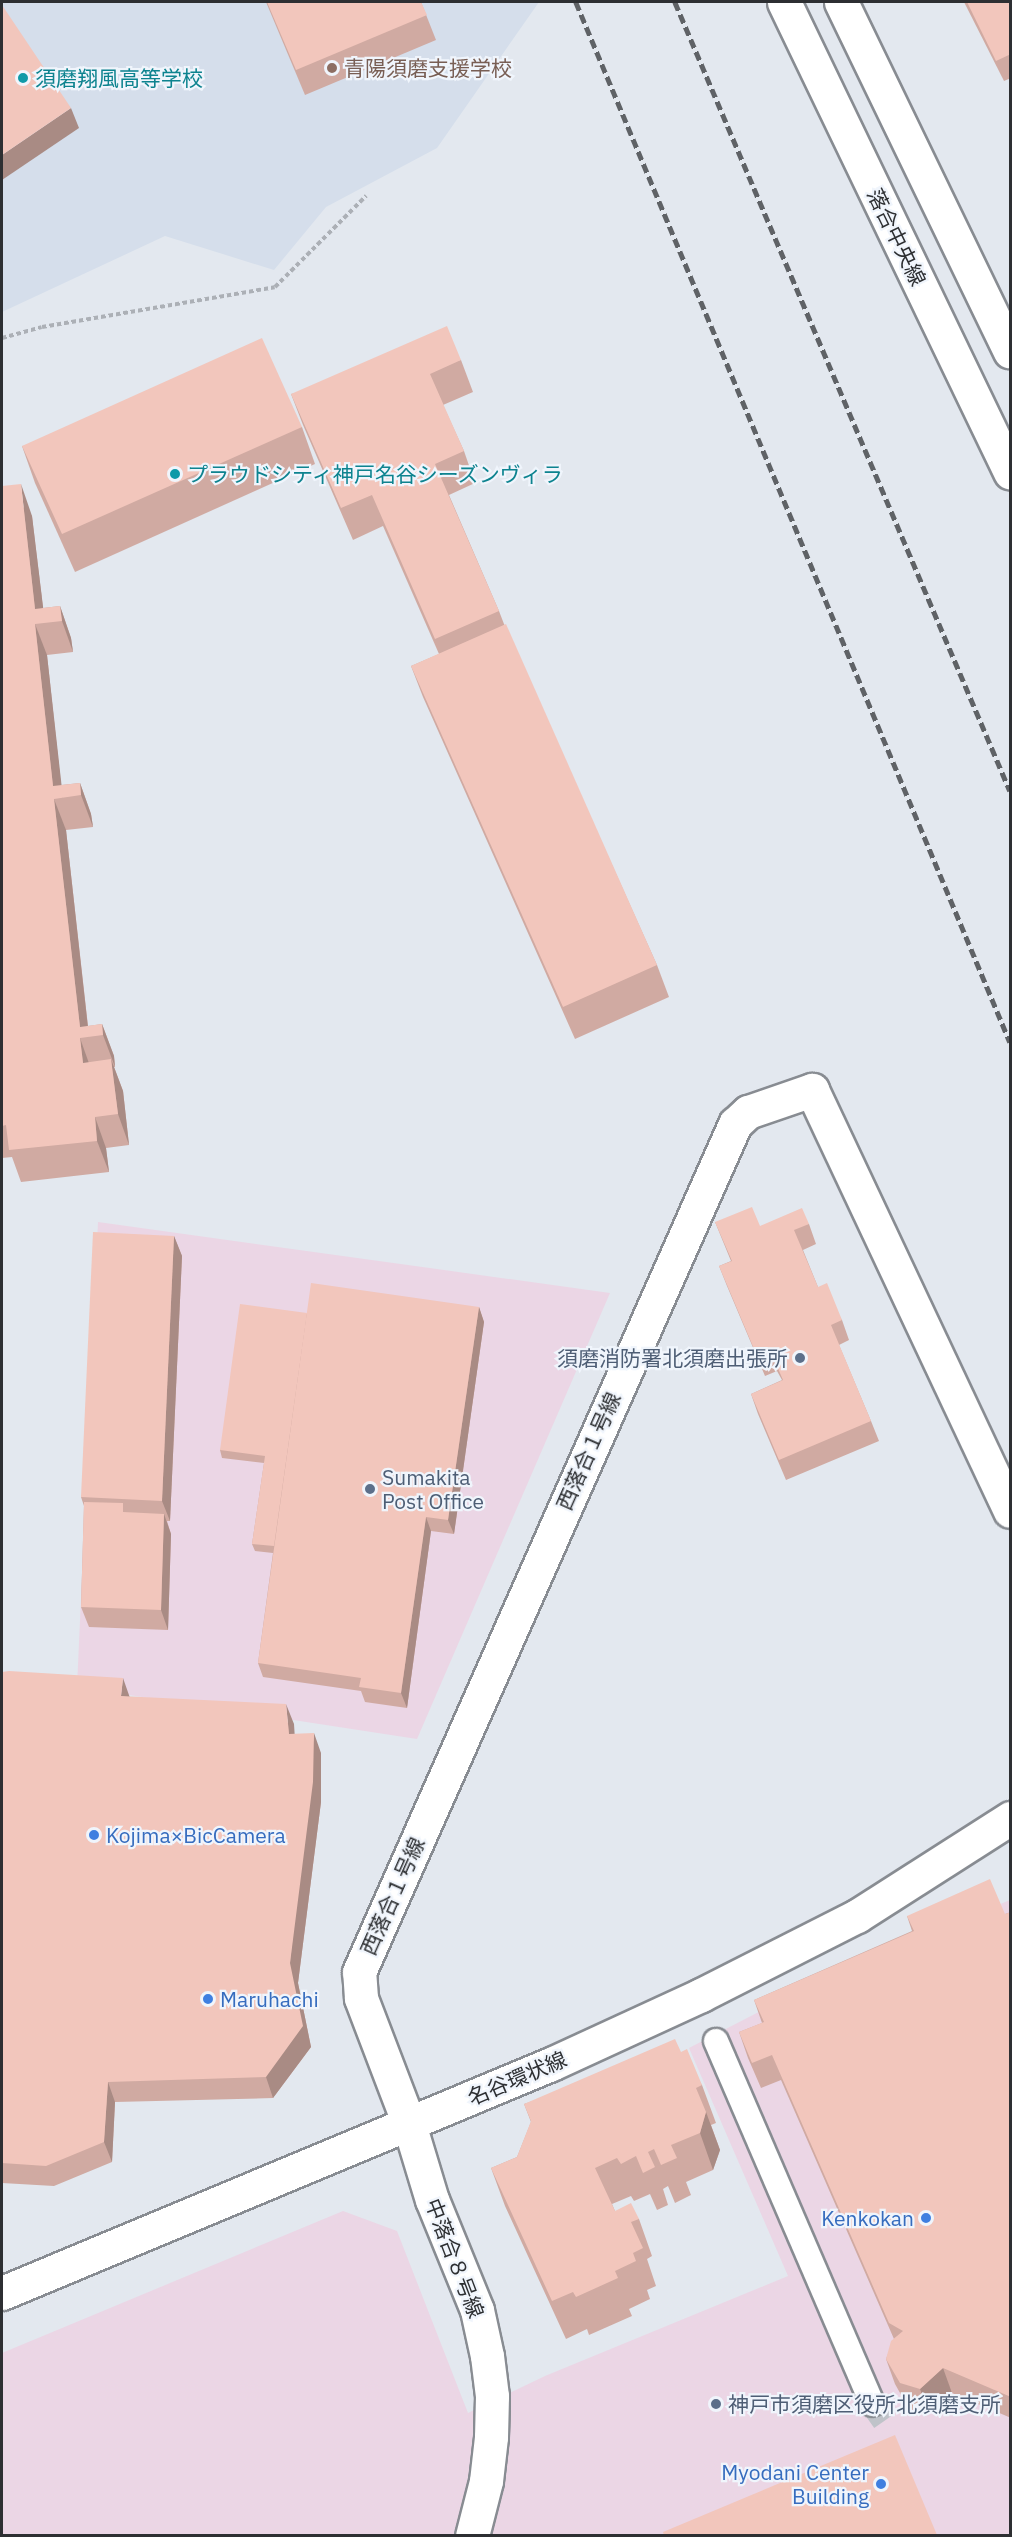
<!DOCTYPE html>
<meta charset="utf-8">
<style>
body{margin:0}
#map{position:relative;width:1012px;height:2537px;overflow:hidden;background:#e3e8ef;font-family:"IBM Plex Sans","Noto Sans JP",sans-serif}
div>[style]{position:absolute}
.commercial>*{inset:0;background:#ebd6e5}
.built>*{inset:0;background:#d5deeb}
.pedestrian-tunnel>*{height:24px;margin-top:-12px;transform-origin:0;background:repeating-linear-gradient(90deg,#bfc3c9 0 24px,transparent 0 36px)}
.path>*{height:4px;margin-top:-2px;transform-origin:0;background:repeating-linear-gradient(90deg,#acb0b6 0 4.5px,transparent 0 7.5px)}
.roads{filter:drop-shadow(2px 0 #888c92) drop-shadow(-2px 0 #888c92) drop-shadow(0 2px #888c92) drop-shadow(0 -2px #888c92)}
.pedestrian>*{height:24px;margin:-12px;padding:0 12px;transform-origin:12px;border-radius:12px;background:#fff}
.minor>*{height:33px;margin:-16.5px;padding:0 16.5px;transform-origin:16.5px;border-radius:16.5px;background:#fff}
.tertiary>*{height:33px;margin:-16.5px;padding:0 16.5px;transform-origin:16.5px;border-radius:16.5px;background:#fff}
.rail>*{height:4.5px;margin-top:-2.25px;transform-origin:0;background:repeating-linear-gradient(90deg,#5f6266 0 9px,transparent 0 13.5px)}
.wall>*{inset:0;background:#d0aaa2}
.shaded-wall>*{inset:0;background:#a98b84}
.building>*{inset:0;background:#f2c6bc}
.dots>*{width:16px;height:16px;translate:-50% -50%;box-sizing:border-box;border:3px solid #f0f5fc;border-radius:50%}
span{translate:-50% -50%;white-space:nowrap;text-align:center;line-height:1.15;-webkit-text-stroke:4.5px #f0f5fc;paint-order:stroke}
.education-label{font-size:21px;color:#785e54}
.left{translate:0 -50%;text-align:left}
.culture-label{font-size:21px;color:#0d838f}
.street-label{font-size:21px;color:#2d2f32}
.service-label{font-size:21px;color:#4e5e75}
.right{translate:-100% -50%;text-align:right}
.shop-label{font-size:21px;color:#366cbe}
.frame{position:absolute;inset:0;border:3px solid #2d2f32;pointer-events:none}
</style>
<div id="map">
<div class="commercial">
<div style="clip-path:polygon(98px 1222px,610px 1293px,417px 1739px,77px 1687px)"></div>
<div style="clip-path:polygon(1010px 1900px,1010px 2535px,2px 2536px,2px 2353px,343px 2211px,397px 2231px,468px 2413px,545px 2376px,788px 2276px,689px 2048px,894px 1942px,911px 1941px)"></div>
</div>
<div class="built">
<div style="clip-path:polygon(2px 2px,539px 2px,437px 148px,326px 207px,274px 270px,165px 236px,2px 312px)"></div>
</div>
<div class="pedestrian-tunnel">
<div style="left:872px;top:2404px;width:21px;rotate:55deg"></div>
</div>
<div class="path">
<div style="left:2px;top:338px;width:41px;rotate:-15.4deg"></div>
<div style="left:42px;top:327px;width:236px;rotate:-9.7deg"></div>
<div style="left:275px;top:287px;width:129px;rotate:-45deg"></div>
</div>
<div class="roads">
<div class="pedestrian">
<div style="left:716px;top:2041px;width:395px;rotate:66.7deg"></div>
</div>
<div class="minor">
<div style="left:472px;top:2536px;width:57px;rotate:-75.7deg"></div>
<div style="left:486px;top:2481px;width:44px;rotate:-83.5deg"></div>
<div style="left:491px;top:2437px;width:41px;rotate:-88.6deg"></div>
<div style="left:492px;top:2396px;width:40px;rotate:-97.1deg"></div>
<div style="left:487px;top:2356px;width:47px;rotate:-102.3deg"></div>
<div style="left:477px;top:2310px;width:119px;rotate:-112.2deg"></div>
<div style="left:432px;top:2200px;width:79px;rotate:-106.8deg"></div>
<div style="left:409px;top:2124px;width:135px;rotate:-110.9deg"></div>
<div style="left:361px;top:1998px;width:26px;rotate:-94deg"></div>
<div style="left:359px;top:1972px;width:928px;rotate:-66.09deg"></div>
<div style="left:735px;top:1124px;width:18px;rotate:-43deg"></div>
<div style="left:748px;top:1112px;width:68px;rotate:-19deg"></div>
<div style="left:812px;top:1090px;width:465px;rotate:64.8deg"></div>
</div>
<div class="tertiary">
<div style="left:784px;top:2px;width:522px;rotate:64.32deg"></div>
<div style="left:841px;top:2px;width:388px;rotate:64.2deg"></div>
<div style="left:2px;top:2293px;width:595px;rotate:-22.64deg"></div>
<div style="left:551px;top:2064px;width:165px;rotate:-24.7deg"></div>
<div style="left:701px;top:1995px;width:175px;rotate:-26.9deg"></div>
<div style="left:857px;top:1916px;width:182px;rotate:-32.6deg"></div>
</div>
</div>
<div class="rail">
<div style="left:576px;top:2px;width:1127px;rotate:67.35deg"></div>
<div style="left:675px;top:2px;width:857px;rotate:66.99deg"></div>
</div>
<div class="wall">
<div style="clip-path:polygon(266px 2px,421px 2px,436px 40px,305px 95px)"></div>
<div style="clip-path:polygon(964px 2px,1011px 2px,1011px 78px,1004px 81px)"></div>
<div style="clip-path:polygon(461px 360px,473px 392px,443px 405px,464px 451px,475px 483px,449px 495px,499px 611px,504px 624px,657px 965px,669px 997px,575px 1039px,423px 697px,411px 666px,439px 654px,383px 526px,353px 540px,303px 425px,291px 394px)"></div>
<div style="clip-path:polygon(302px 427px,315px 464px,75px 572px,35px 483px,22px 446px)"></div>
<div style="clip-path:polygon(2px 486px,32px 516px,43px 608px,60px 606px,71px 638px,73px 652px,47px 655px,61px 785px,80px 783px,91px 814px,93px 827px,66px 830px,88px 1026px,102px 1024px,114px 1056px,115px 1067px,114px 1067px,123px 1091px,129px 1145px,106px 1148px,109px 1172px,21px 1182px,12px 1157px,2px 1158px)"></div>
<div style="clip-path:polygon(715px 1222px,760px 1226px,809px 1224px,816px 1244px,803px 1250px,818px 1287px,842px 1320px,849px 1340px,839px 1345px,871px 1421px,879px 1441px,786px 1480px,758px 1414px,751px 1394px,782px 1380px,777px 1371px,765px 1376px,727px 1286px,719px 1266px,731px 1261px)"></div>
<div style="clip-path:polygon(174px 1236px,182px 1256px,170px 1521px,167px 1521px,171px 1534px,168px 1630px,89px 1627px,81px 1607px,84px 1506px,81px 1497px)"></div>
<div style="clip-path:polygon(479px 1307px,484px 1322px,454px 1534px,431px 1531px,407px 1708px,365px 1702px,361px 1691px,263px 1677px,258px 1663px,273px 1553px,255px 1551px,252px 1544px,264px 1463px,222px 1458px,220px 1450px,307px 1313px)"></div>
<div style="clip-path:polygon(2px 1672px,130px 1697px,294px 1724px,294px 1734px,321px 1753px,321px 1802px,298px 1983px,311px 2047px,273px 2098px,115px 2102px,112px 2162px,54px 2186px,2px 2183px)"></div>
<div style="clip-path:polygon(1011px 1912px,1011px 2418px,952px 2393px,929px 2414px,909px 2409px,895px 2384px,886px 2359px,894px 2339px,781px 2080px,761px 2088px,748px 2058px,739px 2032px,762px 2023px,754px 2000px,912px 1931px,907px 1916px,1005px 1914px)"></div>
<div style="clip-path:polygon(681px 2052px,702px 2085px,716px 2123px,711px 2125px,720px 2150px,713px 2170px,686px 2182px,691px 2195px,675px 2203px,668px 2186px,663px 2189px,668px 2205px,657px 2210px,650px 2194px,634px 2201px,631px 2196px,612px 2204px,615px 2211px,639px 2219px,652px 2256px,647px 2259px,656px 2286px,647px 2290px,650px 2299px,629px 2309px,632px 2316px,589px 2335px,587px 2329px,566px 2339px,505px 2206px,491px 2168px,517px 2157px,531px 2122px,524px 2104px)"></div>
</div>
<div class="shaded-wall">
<div style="clip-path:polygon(71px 108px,79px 128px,2px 180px,2px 155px)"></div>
<div style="clip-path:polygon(21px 484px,32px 516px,45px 623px,35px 609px)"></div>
<div style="clip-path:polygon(60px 606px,71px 638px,73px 652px,62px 621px)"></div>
<div style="clip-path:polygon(35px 624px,47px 655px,63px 798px,53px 786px)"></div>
<div style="clip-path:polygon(80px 783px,91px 814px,93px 827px,81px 795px)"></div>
<div style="clip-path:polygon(54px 799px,66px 830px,89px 1037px,80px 1027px)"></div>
<div style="clip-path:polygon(102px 1024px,114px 1056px,115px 1067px,103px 1035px)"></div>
<div style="clip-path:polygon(80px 1038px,91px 1069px,83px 1063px)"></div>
<div style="clip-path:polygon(111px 1059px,123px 1091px,129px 1145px,118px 1114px)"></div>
<div style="clip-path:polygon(95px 1117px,106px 1148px,109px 1172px,97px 1141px)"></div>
<div style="clip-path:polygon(174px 1236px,182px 1256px,170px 1521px,162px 1501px)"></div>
<div style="clip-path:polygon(479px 1307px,484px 1322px,454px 1534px,448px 1520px)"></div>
<div style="clip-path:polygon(164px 1514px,171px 1534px,168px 1630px,161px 1610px)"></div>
<div style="clip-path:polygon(426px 1517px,431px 1531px,407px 1708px,401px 1693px)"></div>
<div style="clip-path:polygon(123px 1678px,130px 1698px,121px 1696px)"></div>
<div style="clip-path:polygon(286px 1704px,294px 1724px,296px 1755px,289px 1734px)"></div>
<div style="clip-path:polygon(314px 1733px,321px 1753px,321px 1802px,298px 1983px,311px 2047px,273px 2098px,266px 2077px,290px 1963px)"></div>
<div style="clip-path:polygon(108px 2082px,115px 2102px,112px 2162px,104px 2142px)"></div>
<div style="clip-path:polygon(706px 2112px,720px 2150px,713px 2170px,700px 2133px)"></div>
<div style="clip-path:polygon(943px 2368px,952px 2393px,929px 2414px,920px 2389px)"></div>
</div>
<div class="building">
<div style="clip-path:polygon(267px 2px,421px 2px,427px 15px,296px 70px)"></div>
<div style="clip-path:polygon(967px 2px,1011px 2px,1011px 54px,996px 61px)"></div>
<div style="clip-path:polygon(2px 5px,71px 108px,2px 155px)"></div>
<div style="clip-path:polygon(447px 326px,461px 360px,430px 374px,464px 451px,435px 464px,499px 611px,435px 639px,372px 495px,341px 508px,291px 394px)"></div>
<div style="clip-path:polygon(262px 338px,302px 427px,62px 534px,22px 446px)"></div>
<div style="clip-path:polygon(21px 484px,35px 609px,60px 606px,62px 621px,35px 624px,53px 786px,80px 783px,81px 795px,54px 799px,80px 1027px,102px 1024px,103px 1035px,80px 1038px,83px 1063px,111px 1059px,118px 1114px,95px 1117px,97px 1141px,9px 1150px,6px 1125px,2px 1126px,2px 486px)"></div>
<div style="clip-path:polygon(506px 624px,657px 965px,563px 1007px,411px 666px)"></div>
<div style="clip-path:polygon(752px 1207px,760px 1226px,802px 1208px,809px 1224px,794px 1230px,818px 1287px,827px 1283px,842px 1320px,831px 1325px,871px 1421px,779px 1460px,751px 1394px,783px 1380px,770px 1350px,757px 1356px,719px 1266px,732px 1261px,715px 1222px)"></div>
<div style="clip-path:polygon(93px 1232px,174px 1236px,162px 1501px,81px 1497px)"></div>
<div style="clip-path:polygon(311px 1283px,479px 1307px,448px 1520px,426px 1517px,401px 1693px,359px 1687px,361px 1678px,258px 1663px)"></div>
<div style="clip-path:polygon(240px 1304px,307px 1313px,274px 1546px,252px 1544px,265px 1456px,220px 1450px)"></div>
<div style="clip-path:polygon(84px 1502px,123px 1503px,123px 1512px,164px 1514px,161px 1610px,81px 1607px)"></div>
<div style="clip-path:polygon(9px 1671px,123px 1678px,121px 1696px,286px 1704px,289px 1734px,314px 1733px,313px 1782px,290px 1963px,303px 2026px,266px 2077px,108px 2082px,104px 2142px,46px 2166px,2px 2163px,2px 1672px)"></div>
<div style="clip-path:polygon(990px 1879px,1005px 1914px,1011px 1912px,1011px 2397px,943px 2368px,920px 2389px,900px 2383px,886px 2359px,891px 2341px,903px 2331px,889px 2323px,772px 2055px,752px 2063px,739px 2032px,764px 2022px,754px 2000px,914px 1931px,907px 1916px)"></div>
<div style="clip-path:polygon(675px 2039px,681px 2052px,687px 2049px,702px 2085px,696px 2088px,706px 2112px,700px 2133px,671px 2145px,677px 2158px,661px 2165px,654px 2149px,648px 2152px,655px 2167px,643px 2173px,636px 2156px,621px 2164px,617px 2158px,595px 2168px,615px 2211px,631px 2203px,639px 2219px,631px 2222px,643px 2248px,633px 2253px,636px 2261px,615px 2271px,618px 2278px,576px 2297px,573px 2292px,552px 2301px,491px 2168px,517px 2157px,531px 2121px,524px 2104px)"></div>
<div style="clip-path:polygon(895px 2435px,937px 2535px,664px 2535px,663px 2532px)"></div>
</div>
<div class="dots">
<div style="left:332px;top:68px;background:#8d6e63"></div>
<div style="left:23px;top:78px;background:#0f9aa8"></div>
<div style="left:175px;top:474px;background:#0f9aa8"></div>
<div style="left:800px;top:1358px;background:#5c6f8a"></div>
<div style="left:370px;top:1489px;background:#5c6f8a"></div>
<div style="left:94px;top:1835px;background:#3f7fe0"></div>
<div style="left:208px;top:1999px;background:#3f7fe0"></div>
<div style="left:926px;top:2218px;background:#3f7fe0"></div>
<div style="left:716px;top:2404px;background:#5c6f8a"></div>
<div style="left:881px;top:2484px;background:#3f7fe0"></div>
</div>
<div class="education-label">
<span class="left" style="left:344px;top:68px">青陽須磨支援学校</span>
</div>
<div class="culture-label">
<span class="left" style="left:35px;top:78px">須磨翔風高等学校</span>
<span class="left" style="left:187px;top:474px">プラウドシティ神戸名谷シーズンヴィラ</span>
</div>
<div class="street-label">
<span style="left:897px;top:237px;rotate:64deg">落合中央線</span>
<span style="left:588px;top:1451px;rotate:-66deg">西落合１号線</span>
<span style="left:392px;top:1896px;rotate:-66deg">西落合１号線</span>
<span style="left:517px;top:2078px;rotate:-23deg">名谷環状線</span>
<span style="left:455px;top:2258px;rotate:69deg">中落合８号線</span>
</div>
<div class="service-label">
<span class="right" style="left:788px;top:1358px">須磨消防署北須磨出張所</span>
<span class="left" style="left:382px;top:1489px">Sumakita<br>Post Office</span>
<span class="left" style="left:728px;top:2404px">神戸市須磨区役所北須磨支所</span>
</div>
<div class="shop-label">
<span class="left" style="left:106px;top:1835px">Kojima×BicCamera</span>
<span class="left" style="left:220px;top:1999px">Maruhachi</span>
<span class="right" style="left:914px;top:2218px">Kenkokan</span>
<span class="right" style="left:869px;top:2484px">Myodani Center<br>Building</span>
</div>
<div class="frame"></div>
</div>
